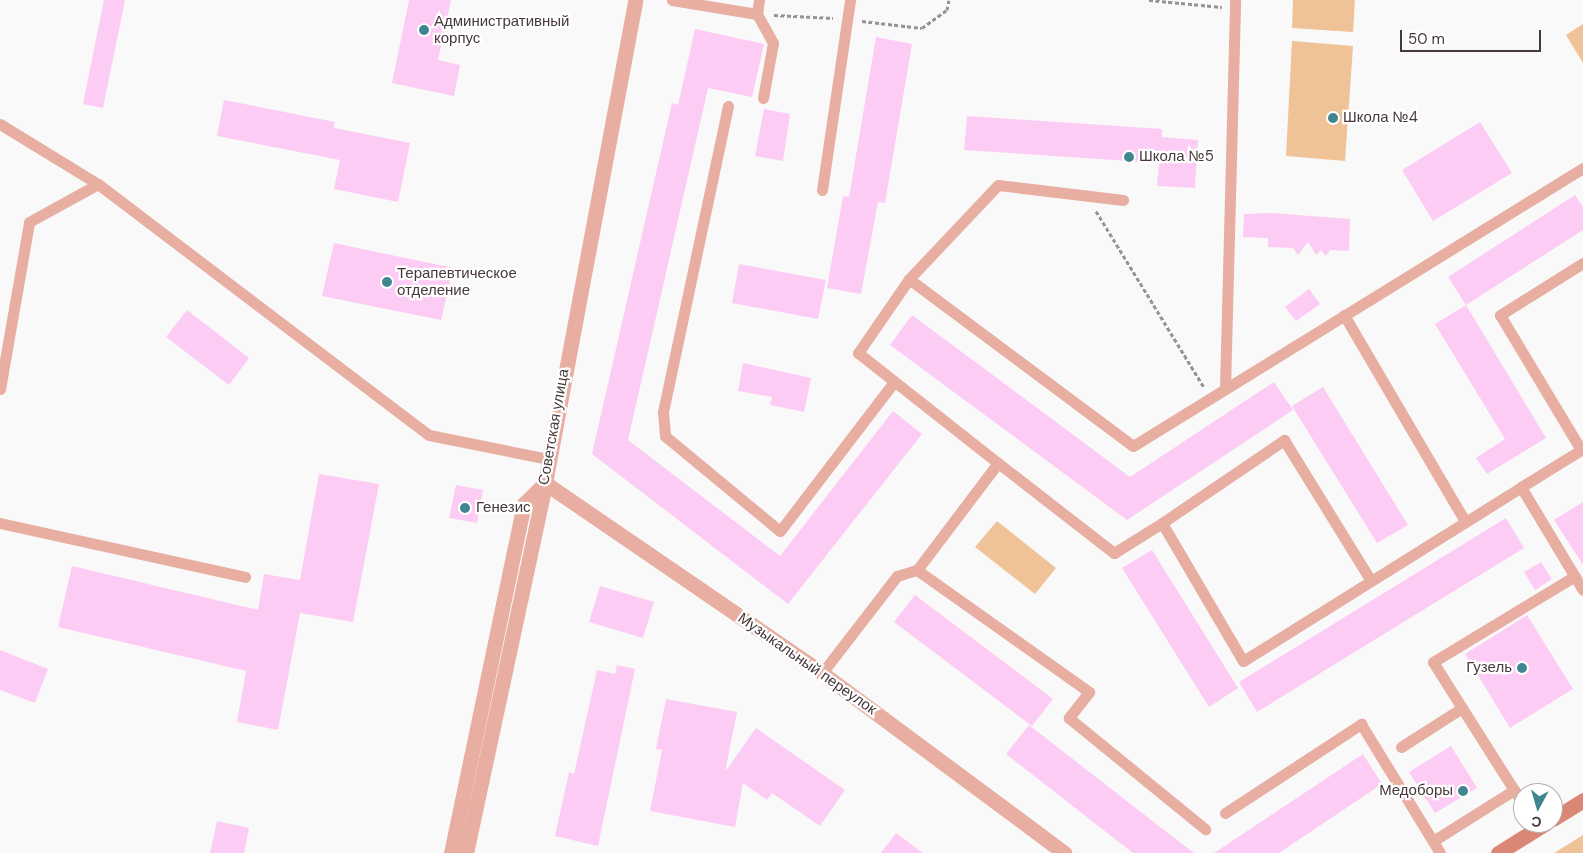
<!DOCTYPE html>
<meta charset="utf-8">
<style>
body{margin:0}
#map{position:relative;width:1583px;height:853px;overflow:hidden;background:#f9f9f9;font-family:"DM Sans",sans-serif}
div>[style]{position:absolute}
.green>*{inset:0;background:#f0c298}
.building>*{inset:0;background:#fdccf5}
.path>*{height:3px;margin-top:-1.5px;transform-origin:0;background:repeating-linear-gradient(90deg,#999193 0 4px,transparent 0 6.5px)}
.service>*{height:11px;margin:-5.5px;padding:0 5.5px;transform-origin:5.5px;border-radius:5.5px;background:#e7aea1}
.minor>*{height:15px;margin:-7.5px;padding:0 7.5px;transform-origin:7.5px;border-radius:7.5px;background:#e7aea1}
.secondary>*{height:15px;margin:-7.5px;padding:0 7.5px;transform-origin:7.5px;border-radius:7.5px;background:#da8875}
.dots>*{width:14px;height:14px;translate:-50% -50%;box-sizing:border-box;border:2px solid #fff;border-radius:50%}
span{translate:-50% -50%;white-space:nowrap;text-align:center;line-height:1.15;-webkit-text-stroke:4.5px #fff;paint-order:stroke}
.poi-label{font-size:15px;color:#47383b}
.left{translate:0 -50%;text-align:left}
.right{translate:-100% -50%;text-align:right}
.street-label{font-size:15px;color:#47383b}
.north{position:absolute;left:1513px;top:783px;width:50px;height:50px;box-sizing:border-box;background:#fff;border:1px solid #b5afb1;border-radius:50%;rotate:186deg;font-size:14px;font-weight:700;line-height:20px;text-align:center;color:#47383b}
.north::after{content:'';display:block;margin:auto;width:18px;height:22px;background:#408691;clip-path:polygon(50% 0,100% 100%,50% 72%,0 100%)}
.scale{position:absolute;left:1400px;top:30px;width:141px;height:22px;box-sizing:border-box;border:2px solid #47383b;border-top:0;padding-left:6px;font-size:15px;line-height:18px;white-space:nowrap;color:#47383b;-webkit-text-stroke:4px #fff;paint-order:stroke}
</style>
<div id="map">
<div class="green">
<div style="clip-path:polygon(1293px 0,1355px 0,1353px 32px,1292px 28px)"></div>
<div style="clip-path:polygon(1583px 24px,1583px 63px,1566px 35px)"></div>
<div style="clip-path:polygon(1292px 41px,1353px 46px,1345px 161px,1286px 156px)"></div>
<div style="clip-path:polygon(997px 521px,1056px 568px,1035px 594px,975px 547px)"></div>
<div style="clip-path:polygon(1583px 835px,1583px 853px,1554px 853px)"></div>
</div>
<div class="building">
<div style="clip-path:polygon(104px 0,125px 0,103px 108px,83px 104px)"></div>
<div style="clip-path:polygon(409px 0,451px 0,438px 60px,460px 65px,454px 96px,392px 83px)"></div>
<div style="clip-path:polygon(695px 29px,764px 44px,752px 97px,708px 88px,628px 440px,780px 556px,893px 411px,922px 434px,788px 604px,592px 454px,672px 103px,678px 105px)"></div>
<div style="clip-path:polygon(876px 37px,912px 44px,885px 203px,878px 202px,861px 294px,827px 288px,843px 196px,849px 197px)"></div>
<div style="clip-path:polygon(224px 100px,335px 122px,334px 128px,410px 143px,398px 202px,334px 189px,340px 160px,217px 136px)"></div>
<div style="clip-path:polygon(764px 109px,790px 114px,783px 161px,755px 156px)"></div>
<div style="clip-path:polygon(967px 116px,1162px 129px,1162px 137px,1198px 140px,1195px 188px,1157px 186px,1159px 163px,964px 150px)"></div>
<div style="clip-path:polygon(1480px 122px,1512px 173px,1433px 221px,1402px 170px)"></div>
<div style="clip-path:polygon(1575px 195px,1583px 207px,1583px 230px,1466px 305px,1448px 277px)"></div>
<div style="clip-path:polygon(1271px 213px,1350px 219px,1349px 251px,1330px 250px,1326px 256px,1321px 250px,1316px 255px,1308px 242px,1298px 255px,1293px 248px,1268px 247px,1268px 238px,1243px 237px,1244px 214px)"></div>
<div style="clip-path:polygon(334px 243px,453px 268px,441px 320px,322px 296px)"></div>
<div style="clip-path:polygon(739px 264px,826px 280px,818px 319px,732px 303px)"></div>
<div style="clip-path:polygon(1309px 289px,1320px 304px,1296px 321px,1285px 307px)"></div>
<div style="clip-path:polygon(1466px 305px,1546px 438px,1487px 474px,1476px 458px,1505px 439px,1435px 324px)"></div>
<div style="clip-path:polygon(187px 310px,249px 358px,229px 385px,166px 337px)"></div>
<div style="clip-path:polygon(912px 315px,1130px 477px,1274px 382px,1293px 410px,1127px 520px,890px 345px)"></div>
<div style="clip-path:polygon(743px 363px,811px 378px,804px 412px,770px 405px,772px 397px,738px 391px)"></div>
<div style="clip-path:polygon(1323px 387px,1408px 525px,1377px 543px,1292px 406px)"></div>
<div style="clip-path:polygon(319px 474px,379px 484px,353px 622px,300px 613px,278px 730px,237px 722px,246px 671px,58px 627px,72px 566px,258px 610px,264px 574px,300px 580px)"></div>
<div style="clip-path:polygon(456px 485px,483px 490px,477px 523px,449px 518px)"></div>
<div style="clip-path:polygon(1583px 502px,1583px 565px,1554px 520px)"></div>
<div style="clip-path:polygon(1506px 518px,1524px 548px,1257px 712px,1239px 682px)"></div>
<div style="clip-path:polygon(1152px 550px,1238px 688px,1209px 707px,1122px 568px)"></div>
<div style="clip-path:polygon(1541px 562px,1552px 579px,1535px 590px,1524px 572px)"></div>
<div style="clip-path:polygon(600px 586px,654px 602px,643px 638px,589px 622px)"></div>
<div style="clip-path:polygon(915px 595px,1053px 699px,1032px 726px,894px 622px)"></div>
<div style="clip-path:polygon(1527px 615px,1573px 689px,1510px 728px,1465px 654px)"></div>
<div style="clip-path:polygon(0 650px,48px 669px,35px 703px,0 690px)"></div>
<div style="clip-path:polygon(617px 665px,635px 669px,598px 846px,555px 836px,569px 772px,574px 774px,597px 670px,615px 674px)"></div>
<div style="clip-path:polygon(666px 699px,737px 712px,725px 772px,756px 728px,845px 790px,820px 826px,772px 793px,767px 800px,743px 783px,735px 827px,650px 811px,662px 750px,656px 749px)"></div>
<div style="clip-path:polygon(1029px 725px,1164px 830px,1194px 853px,1133px 853px,1006px 754px)"></div>
<div style="clip-path:polygon(1451px 746px,1477px 788px,1435px 813px,1409px 772px)"></div>
<div style="clip-path:polygon(1363px 754px,1382px 784px,1279px 853px,1214px 853px)"></div>
<div style="clip-path:polygon(217px 821px,249px 828px,244px 853px,210px 853px)"></div>
<div style="clip-path:polygon(896px 833px,923px 853px,881px 853px)"></div>
</div>
<div class="path">
<div style="left:1149px;top:0;width:73px;rotate:5.5deg"></div>
<div style="left:774px;top:15px;width:59px;rotate:2.9deg"></div>
<div style="left:862px;top:21px;width:60px;rotate:6.7deg"></div>
<div style="left:922px;top:28px;width:31px;rotate:-36deg"></div>
<div style="left:947px;top:10px;width:10px;rotate:-79deg"></div>
<div style="left:1096px;top:211px;width:206px;rotate:58.5deg"></div>
</div>
<div class="service">
<div style="left:672px;top:0;width:86px;rotate:9.4deg"></div>
<div style="left:757px;top:14px;width:14px;rotate:-82deg"></div>
<div style="left:757px;top:14px;width:33px;rotate:61deg"></div>
<div style="left:773px;top:43px;width:56px;rotate:100.3deg"></div>
<div style="left:728px;top:106px;width:313px;rotate:102deg"></div>
<div style="left:663px;top:412px;width:24px;rotate:85deg"></div>
<div style="left:665px;top:436px;width:149px;rotate:39.6deg"></div>
<div style="left:780px;top:531px;width:188px;rotate:-52.6deg"></div>
<div style="left:0;top:124px;width:115px;rotate:31.5deg"></div>
<div style="left:98px;top:184px;width:415px;rotate:37.2deg"></div>
<div style="left:429px;top:435px;width:121px;rotate:11.4deg"></div>
<div style="left:822px;top:190px;width:192px;rotate:-81.6deg"></div>
<div style="left:1583px;top:263px;width:98px;rotate:147.9deg"></div>
<div style="left:1500px;top:315px;width:157px;rotate:59deg"></div>
<div style="left:1581px;top:450px;width:70px;rotate:148.3deg"></div>
<div style="left:1521px;top:487px;width:120px;rotate:59deg"></div>
<div style="left:909px;top:279px;width:279px;rotate:36.7deg"></div>
<div style="left:1133px;top:446px;width:529px;rotate:-31.71deg"></div>
<div style="left:1344px;top:315px;width:239px;rotate:59.6deg"></div>
<div style="left:1225px;top:388px;width:388px;rotate:-88.5deg"></div>
<div style="left:0;top:389px;width:169px;rotate:-80.1deg"></div>
<div style="left:29px;top:222px;width:79px;rotate:-28.8deg"></div>
<div style="left:998px;top:463px;width:147px;rotate:37.8deg"></div>
<div style="left:1114px;top:553px;width:57px;rotate:-32deg"></div>
<div style="left:1162px;top:523px;width:160px;rotate:59.6deg"></div>
<div style="left:1243px;top:661px;width:328px;rotate:-32deg"></div>
<div style="left:0;top:523px;width:251px;rotate:12.4deg"></div>
<div style="left:1162px;top:523px;width:148px;rotate:-34.2deg"></div>
<div style="left:1284px;top:440px;width:163px;rotate:58.3deg"></div>
<div style="left:917px;top:570px;width:211px;rotate:35.3deg"></div>
<div style="left:1089px;top:692px;width:33px;rotate:128deg"></div>
<div style="left:1069px;top:718px;width:176px;rotate:39.2deg"></div>
<div style="left:822px;top:673px;width:123px;rotate:-52.3deg"></div>
<div style="left:897px;top:576px;width:21px;rotate:-17deg"></div>
<div style="left:917px;top:570px;width:134px;rotate:-52.9deg"></div>
<div style="left:998px;top:463px;width:178px;rotate:-141.8deg"></div>
<div style="left:858px;top:353px;width:90px;rotate:-55.4deg"></div>
<div style="left:909px;top:279px;width:129px;rotate:-46.6deg"></div>
<div style="left:998px;top:185px;width:126px;rotate:6.8deg"></div>
<div style="left:1462px;top:708px;width:54px;rotate:-122.2deg"></div>
<div style="left:1433px;top:662px;width:166px;rotate:-31.2deg"></div>
<div style="left:1401px;top:747px;width:72px;rotate:-32.6deg"></div>
<div style="left:1462px;top:708px;width:114px;rotate:57.6deg"></div>
<div style="left:1225px;top:813px;width:163px;rotate:-33.2deg"></div>
<div style="left:1361px;top:724px;width:151px;rotate:58.5deg"></div>
<div style="left:1433px;top:841px;width:96px;rotate:-32.2deg"></div>
</div>
<div class="minor">
<div style="left:545px;top:483px;width:336px;rotate:34.4deg"></div>
<div style="left:822px;top:673px;width:302px;rotate:36.6deg"></div>
<div style="left:451px;top:853px;width:357px;rotate:-78.2deg"></div>
<div style="left:524px;top:504px;width:30px;rotate:-45deg"></div>
<div style="left:466px;top:853px;width:378px;rotate:-77.9deg"></div>
<div style="left:545px;top:483px;width:491px;rotate:-79.4deg"></div>
</div>
<div class="secondary">
<div style="left:1553px;top:819px;width:36px;rotate:-32deg"></div>
<div style="left:1498px;top:853px;width:57px;rotate:-32deg"></div>
</div>
<div class="dots">
<div style="left:424px;top:30px;background:#408691"></div>
<div style="left:1333px;top:118px;background:#408691"></div>
<div style="left:1129px;top:157px;background:#408691"></div>
<div style="left:387px;top:282px;background:#408691"></div>
<div style="left:465px;top:508px;background:#408691"></div>
<div style="left:1522px;top:668px;background:#408691"></div>
<div style="left:1463px;top:791px;background:#408691"></div>
</div>
<div class="poi-label">
<span class="left" style="left:434px;top:30px">Административный<br>корпус</span>
<span class="left" style="left:1343px;top:118px">Школа №4</span>
<span class="left" style="left:1139px;top:157px">Школа №5</span>
<span class="left" style="left:397px;top:282px">Терапевтическое<br>отделение</span>
<span class="left" style="left:476px;top:508px">Генезис</span>
<span class="right" style="left:1512px;top:668px">Гузель</span>
<span class="right" style="left:1453px;top:791px">Медоборы</span>
</div>
<div class="street-label">
<span style="left:554px;top:427px;rotate:-80deg">Советская улица</span>
<span style="left:807px;top:664px;rotate:35deg">Музыкальный переулок</span>
</div>
<div class="north">С</div>
<div class="scale">50 m</div>
</div>
